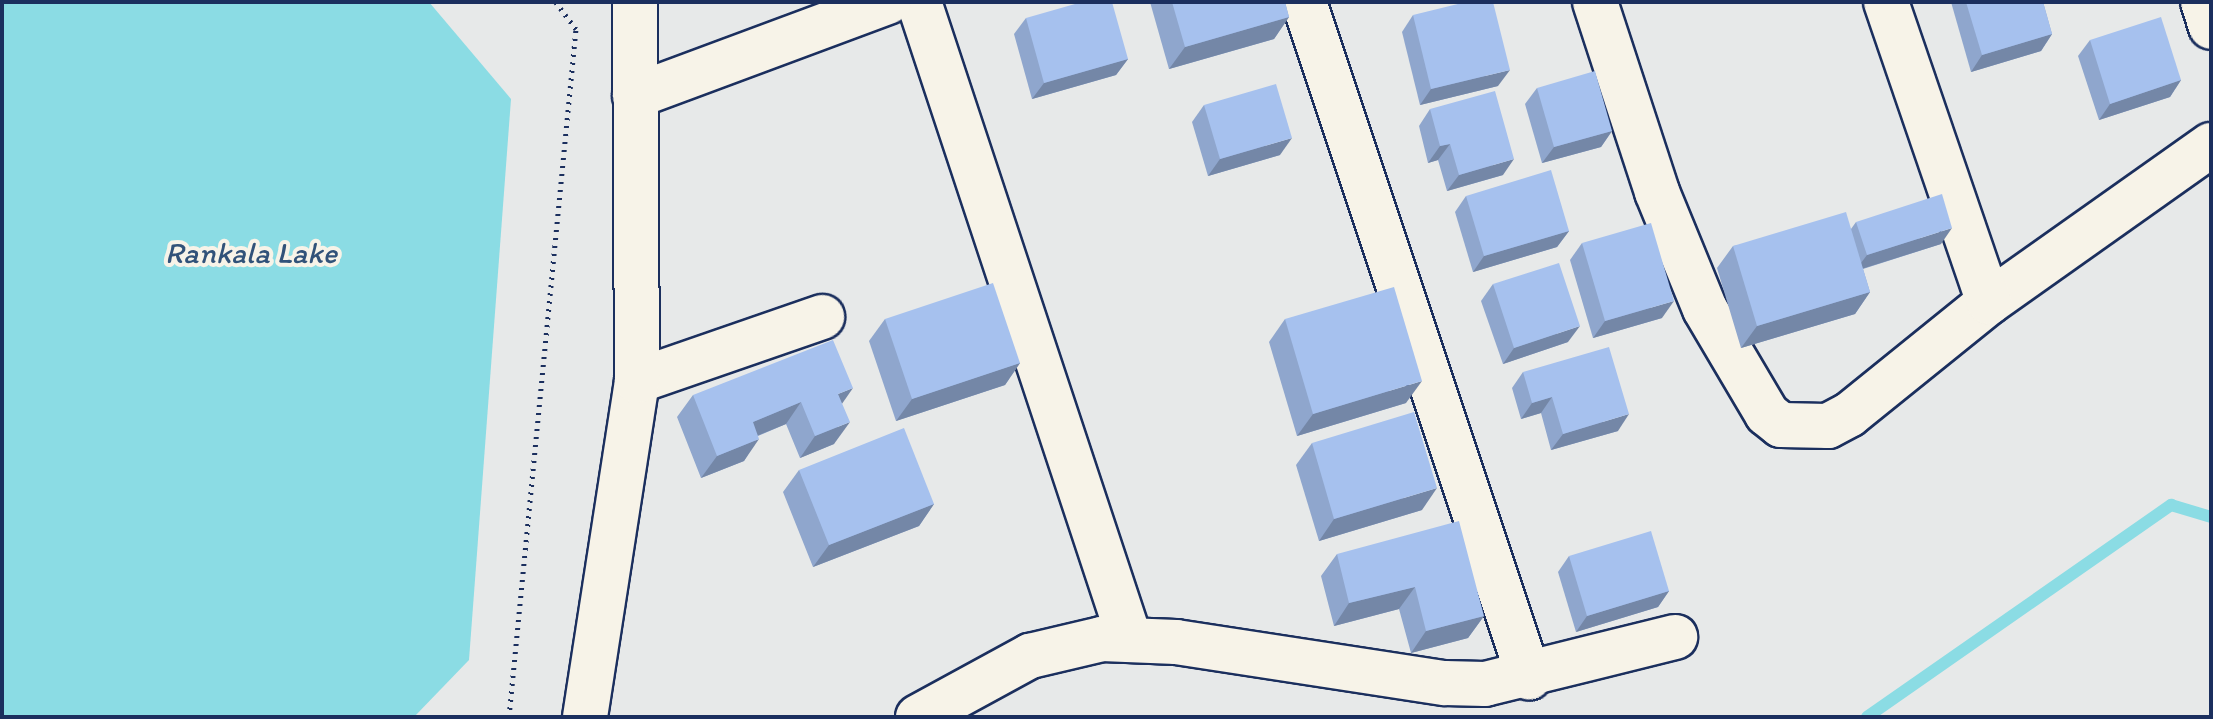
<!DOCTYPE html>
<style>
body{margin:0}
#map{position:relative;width:2213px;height:719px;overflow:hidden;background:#e7e9e9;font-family:Itim,sans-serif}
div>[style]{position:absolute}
.water>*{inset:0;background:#8bdce4}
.stream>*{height:12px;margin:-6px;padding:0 6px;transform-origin:6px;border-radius:6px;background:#8bdce4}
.path>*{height:5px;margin-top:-2.5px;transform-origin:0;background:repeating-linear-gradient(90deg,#1b2f5e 0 2px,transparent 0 8px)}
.roads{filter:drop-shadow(2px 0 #1b2f5e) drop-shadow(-2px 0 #1b2f5e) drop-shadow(0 2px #1b2f5e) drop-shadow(0 -2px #1b2f5e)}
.minor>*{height:44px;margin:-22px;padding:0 22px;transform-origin:22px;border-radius:22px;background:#f7f3e8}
.tertiary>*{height:44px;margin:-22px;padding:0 22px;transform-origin:22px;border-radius:22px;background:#f7f3e8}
.secondary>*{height:44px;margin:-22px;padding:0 22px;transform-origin:22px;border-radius:22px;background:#f7f3e8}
.wall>*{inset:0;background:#8fa6cd}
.shaded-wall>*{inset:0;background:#7487a7}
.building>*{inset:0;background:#a6c1ee}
span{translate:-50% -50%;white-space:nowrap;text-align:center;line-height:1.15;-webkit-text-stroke:8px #f7f3e8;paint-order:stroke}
.water-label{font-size:30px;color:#315279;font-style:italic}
.frame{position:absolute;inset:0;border:4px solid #1b2f5e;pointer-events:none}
</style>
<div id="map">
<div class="water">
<div style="clip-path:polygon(2px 2px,429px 2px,511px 99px,469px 660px,414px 717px,2px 717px)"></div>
</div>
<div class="stream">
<div style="left:1867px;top:717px;width:371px;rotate:-34.9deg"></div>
<div style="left:2171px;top:505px;width:42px;rotate:16.7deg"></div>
</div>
<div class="path">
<div style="left:509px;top:717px;width:691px;rotate:-84.44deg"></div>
<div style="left:576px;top:29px;width:34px;rotate:-127deg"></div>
</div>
<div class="roads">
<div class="minor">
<div style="left:919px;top:2px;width:672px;rotate:71.7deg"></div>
<div style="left:1304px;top:2px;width:712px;rotate:71.57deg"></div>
<div style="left:1595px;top:2px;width:200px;rotate:71.9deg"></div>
<div style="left:1657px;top:192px;width:126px;rotate:67.7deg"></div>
<div style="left:1705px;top:309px;width:122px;rotate:59.4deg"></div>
<div style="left:1767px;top:414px;width:18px;rotate:38deg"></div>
<div style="left:1781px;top:425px;width:47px;rotate:1.2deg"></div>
<div style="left:1828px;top:426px;width:24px;rotate:-28deg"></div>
<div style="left:1849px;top:415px;width:180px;rotate:-38.9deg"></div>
<div style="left:1989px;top:302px;width:272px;rotate:-35.3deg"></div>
<div style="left:1886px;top:2px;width:317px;rotate:71.1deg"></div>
<div style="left:2203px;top:2px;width:26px;rotate:72deg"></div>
<div style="left:637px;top:381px;width:196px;rotate:-19.1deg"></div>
<div style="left:918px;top:717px;width:128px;rotate:-28.6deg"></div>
<div style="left:1030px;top:656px;width:74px;rotate:-13.3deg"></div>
<div style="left:1102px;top:639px;width:74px;rotate:2.3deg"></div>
<div style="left:1176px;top:642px;width:272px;rotate:8.7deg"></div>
<div style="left:1445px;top:683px;width:40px;rotate:1.4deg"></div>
<div style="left:1485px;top:684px;width:196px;rotate:-13.9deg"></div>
</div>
<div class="tertiary">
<div style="left:635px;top:96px;width:270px;rotate:-20.4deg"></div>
</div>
<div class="secondary">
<div style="left:585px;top:717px;width:340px;rotate:-81.2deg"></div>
<div style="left:637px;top:381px;width:379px;rotate:-90.3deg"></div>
</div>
</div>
<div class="wall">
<div style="clip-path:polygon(1150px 2px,1285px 2px,1289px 17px,1274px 39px,1169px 69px)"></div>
<div style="clip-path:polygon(1951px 2px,2043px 2px,2052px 34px,2041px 51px,1971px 72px)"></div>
<div style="clip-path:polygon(1413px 15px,1498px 86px,1420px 105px,1402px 32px)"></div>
<div style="clip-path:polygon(1026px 18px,1128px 59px,1116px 75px,1032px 99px,1014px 34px)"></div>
<div style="clip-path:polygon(2090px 40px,2181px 80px,2170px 97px,2099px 120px,2078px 56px)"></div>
<div style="clip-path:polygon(1537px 88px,1612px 131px,1601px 147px,1542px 163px,1525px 104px)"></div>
<div style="clip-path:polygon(1204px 105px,1280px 155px,1208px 176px,1192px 122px)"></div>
<div style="clip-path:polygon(1430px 109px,1503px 175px,1447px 191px,1438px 160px,1428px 163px,1419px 126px)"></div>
<div style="clip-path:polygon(1466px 196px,1569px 231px,1557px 247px,1473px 272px,1455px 212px)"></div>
<div style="clip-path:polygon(1856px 222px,1941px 244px,1863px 269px,1870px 292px,1855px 314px,1741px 348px,1717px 268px,1733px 246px,1851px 229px)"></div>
<div style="clip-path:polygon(1582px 243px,1662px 318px,1593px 338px,1570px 260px)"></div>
<div style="clip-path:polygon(1493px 284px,1568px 342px,1503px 364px,1481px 301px)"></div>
<div style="clip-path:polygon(885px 319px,1020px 363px,1005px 385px,896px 421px,869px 341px)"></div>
<div style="clip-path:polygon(1285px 319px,1406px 403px,1297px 436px,1269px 342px)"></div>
<div style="clip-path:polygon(1523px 372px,1618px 431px,1551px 450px,1541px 413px,1521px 419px,1512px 388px)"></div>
<div style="clip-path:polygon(693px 395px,842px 403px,834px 444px,800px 458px,786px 424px,758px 436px,744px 461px,701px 478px,677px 417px)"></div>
<div style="clip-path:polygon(1312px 443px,1422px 510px,1319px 541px,1296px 465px)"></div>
<div style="clip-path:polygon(799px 470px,934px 504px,919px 526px,813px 567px,783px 492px)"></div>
<div style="clip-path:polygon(1337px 554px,1484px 616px,1468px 638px,1411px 653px,1399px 609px,1334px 626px,1321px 576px)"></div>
<div style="clip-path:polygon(1569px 556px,1669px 591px,1658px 607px,1576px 632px,1558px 572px)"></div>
</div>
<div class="shaded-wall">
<div style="clip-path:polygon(1289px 17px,1274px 39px,1169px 69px,1185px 47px)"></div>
<div style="clip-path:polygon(2052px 34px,2041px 51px,1971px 72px,1982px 55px)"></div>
<div style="clip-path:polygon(1128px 59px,1116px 75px,1032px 99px,1044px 83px)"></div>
<div style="clip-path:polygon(1510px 70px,1498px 86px,1420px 105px,1431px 89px)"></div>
<div style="clip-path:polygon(2181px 80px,2170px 97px,2099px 120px,2110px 104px)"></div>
<div style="clip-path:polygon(1612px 131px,1601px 147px,1542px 163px,1554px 147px)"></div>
<div style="clip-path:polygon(1292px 138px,1280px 155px,1208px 176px,1220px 159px)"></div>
<div style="clip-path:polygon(1450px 144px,1438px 160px,1428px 163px,1440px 146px)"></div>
<div style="clip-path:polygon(1514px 159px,1503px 175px,1447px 191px,1459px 175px)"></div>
<div style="clip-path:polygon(1952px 228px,1941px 244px,1855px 271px,1867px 255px)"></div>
<div style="clip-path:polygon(1569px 231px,1557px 247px,1473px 272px,1484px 256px)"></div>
<div style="clip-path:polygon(1870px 292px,1855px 314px,1741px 348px,1757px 326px)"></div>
<div style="clip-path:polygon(1674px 301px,1662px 318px,1593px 338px,1605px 321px)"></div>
<div style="clip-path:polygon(1580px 326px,1568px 342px,1503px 364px,1514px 348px)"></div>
<div style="clip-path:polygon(1020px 363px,1005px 385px,896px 421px,912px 399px)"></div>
<div style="clip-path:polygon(1422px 381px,1406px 403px,1297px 436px,1313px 414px)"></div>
<div style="clip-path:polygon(853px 388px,837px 411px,838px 394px)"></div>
<div style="clip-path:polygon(1552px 397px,1541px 413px,1521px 419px,1532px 403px)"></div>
<div style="clip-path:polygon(801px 402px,786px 424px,737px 444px,753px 422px)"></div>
<div style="clip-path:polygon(1629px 414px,1618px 431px,1551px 450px,1563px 434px)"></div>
<div style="clip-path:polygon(850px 422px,834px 444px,800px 458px,815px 436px)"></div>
<div style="clip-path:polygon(759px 439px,744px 461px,701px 478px,717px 456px)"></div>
<div style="clip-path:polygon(1437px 488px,1422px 510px,1319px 541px,1334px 519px)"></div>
<div style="clip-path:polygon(934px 504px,919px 526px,813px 567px,829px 545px)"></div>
<div style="clip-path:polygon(1415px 587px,1399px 609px,1334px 626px,1349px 603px)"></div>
<div style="clip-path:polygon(1669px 591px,1658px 607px,1576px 632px,1587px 616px)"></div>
<div style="clip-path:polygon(1484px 616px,1468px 638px,1411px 653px,1426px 631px)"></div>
</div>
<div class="building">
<div style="clip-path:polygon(1082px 2px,1112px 2px,1128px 59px,1044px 83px,1026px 18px)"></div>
<div style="clip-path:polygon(1172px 2px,1285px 2px,1289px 17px,1185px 47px)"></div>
<div style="clip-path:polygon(1466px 2px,1493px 2px,1510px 70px,1431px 89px,1413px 15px)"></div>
<div style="clip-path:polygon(1966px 2px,2043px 2px,2052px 34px,1982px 55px)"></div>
<div style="clip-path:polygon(2161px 17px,2181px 80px,2110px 104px,2090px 40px)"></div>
<div style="clip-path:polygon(1595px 71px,1612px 131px,1554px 147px,1537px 88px)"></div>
<div style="clip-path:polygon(1276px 84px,1292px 138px,1220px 159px,1204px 105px)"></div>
<div style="clip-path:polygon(1495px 91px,1514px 159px,1459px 175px,1450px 144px,1440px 146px,1430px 109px)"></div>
<div style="clip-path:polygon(1551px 170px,1569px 231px,1484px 256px,1466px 196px)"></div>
<div style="clip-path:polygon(1942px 194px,1952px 228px,1867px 255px,1856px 222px)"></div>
<div style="clip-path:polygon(1846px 212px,1870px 292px,1757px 326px,1733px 246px)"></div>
<div style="clip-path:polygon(1651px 223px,1674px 301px,1605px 321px,1582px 243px)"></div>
<div style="clip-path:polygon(1559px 263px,1580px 326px,1514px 348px,1493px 284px)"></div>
<div style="clip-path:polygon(993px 283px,1020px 363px,912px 399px,885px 319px)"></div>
<div style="clip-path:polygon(1394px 287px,1422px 381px,1313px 414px,1285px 319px)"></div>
<div style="clip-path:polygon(833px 340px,853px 388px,838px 394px,850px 422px,815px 436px,801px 402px,753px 422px,759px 439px,717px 456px,693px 395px)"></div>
<div style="clip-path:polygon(1609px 347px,1629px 414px,1563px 434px,1552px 397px,1532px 403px,1523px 372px)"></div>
<div style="clip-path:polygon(1414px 412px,1437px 488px,1334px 519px,1312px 443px)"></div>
<div style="clip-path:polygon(904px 428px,934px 504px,829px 545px,799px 470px)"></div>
<div style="clip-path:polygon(1459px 521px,1484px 616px,1426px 631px,1415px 587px,1349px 603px,1337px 554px)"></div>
<div style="clip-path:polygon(1651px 531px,1669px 591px,1587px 616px,1569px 556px)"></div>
</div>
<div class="water-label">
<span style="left:251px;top:253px">Rankala Lake</span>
</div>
<div class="frame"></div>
</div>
